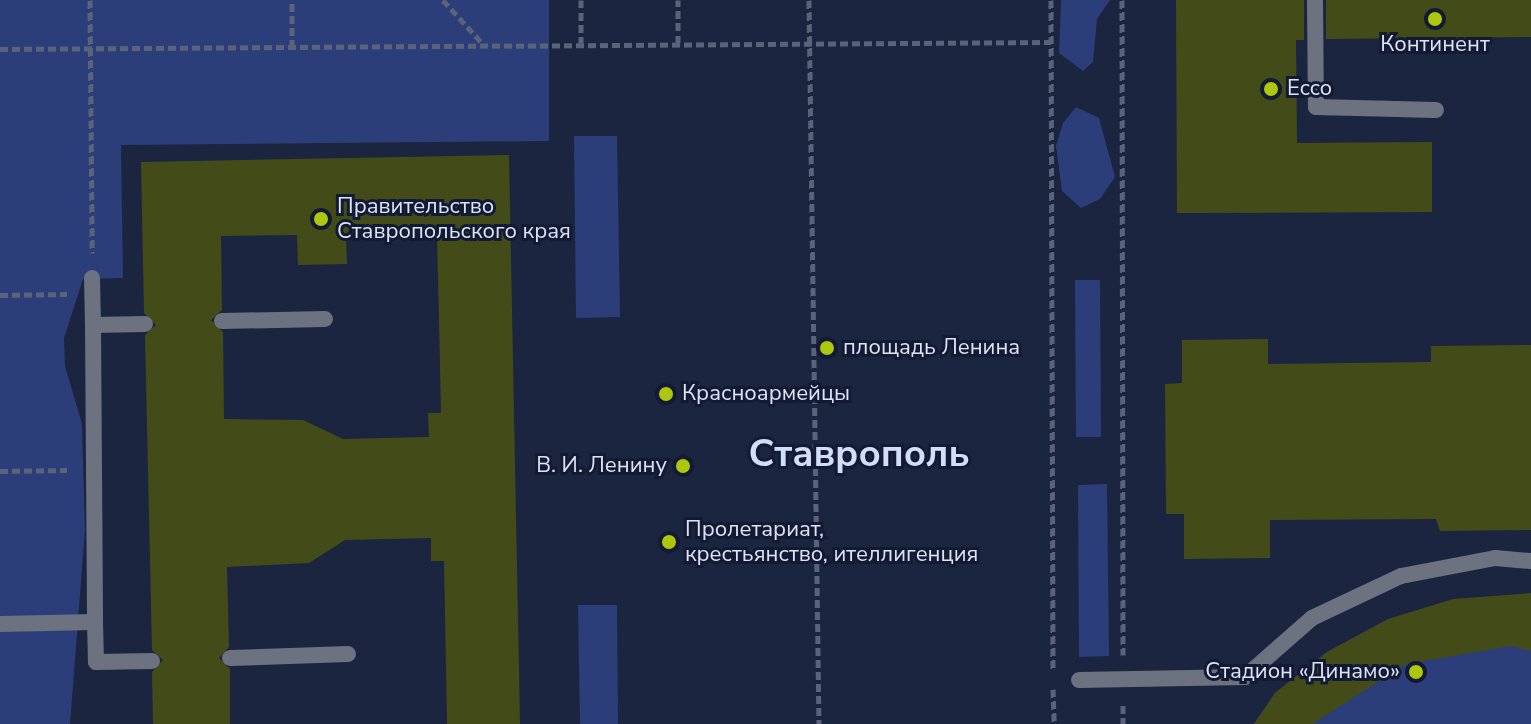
<!DOCTYPE html>
<meta charset="utf-8">
<style>
body{margin:0}
#map{position:relative;width:1531px;height:724px;overflow:hidden;background:#1c253f;font-family:"Nunito Sans",sans-serif}
div>[style]{position:absolute}
.green>*{inset:0;background:#2b3e79}
.building>*{inset:0;background:#434c18}
.path>*{height:5px;margin-top:-2.5px;transform-origin:0;background:repeating-linear-gradient(90deg,#5a637a 0 8px,transparent 0 12px)}
.lane>*{height:16px;margin:-8px;padding:0 8px;transform-origin:8px;border-radius:8px;background:#6c7280}
.dots>*{width:22px;height:22px;translate:-50% -50%;box-sizing:border-box;border:4px solid #131b34;border-radius:50%}
span{translate:-50% -50%;white-space:nowrap;text-align:center;line-height:1.15;-webkit-text-stroke:6px #131b34;paint-order:stroke}
.poi-label{font-size:22px;color:#dce3f5}
.left{translate:0 -50%;text-align:left}
.right{translate:-100% -50%;text-align:right}
.town-label{font-size:38px;color:#d2def9;font-weight:700}
</style>
<div id="map">
<div class="green">
<div style="clip-path:polygon(0 0,549px 0,549px 141px,121px 145px,123px 278px,83px 279px,64px 338px,65px 366px,82px 424px,85px 530px,70px 724px,0 724px)"></div>
<div style="clip-path:polygon(1061px 0,1110px 0,1097px 19px,1093px 62px,1083px 71px,1059px 53px)"></div>
<div style="clip-path:polygon(1076px 107px,1099px 118px,1115px 177px,1100px 199px,1081px 208px,1062px 191px,1056px 146px,1063px 123px)"></div>
<div style="clip-path:polygon(574px 136px,617px 136px,620px 317px,576px 318px)"></div>
<div style="clip-path:polygon(1075px 280px,1100px 280px,1101px 437px,1076px 437px)"></div>
<div style="clip-path:polygon(1107px 484px,1109px 656px,1079px 657px,1078px 485px)"></div>
<div style="clip-path:polygon(1531px 595px,1531px 724px,1254px 724px,1275px 693px,1327px 652px,1388px 619px)"></div>
<div style="clip-path:polygon(578px 605px,617px 605px,618px 724px,580px 724px)"></div>
</div>
<div class="building">
<div style="clip-path:polygon(1176px 0,1304px 0,1304px 40px,1296px 40px,1297px 143px,1432px 142px,1432px 212px,1177px 213px)"></div>
<div style="clip-path:polygon(1326px 0,1531px 0,1531px 37px,1326px 39px)"></div>
<div style="clip-path:polygon(evenodd,509px 155px,520px 724px,447px 724px,444px 561px,431px 561px,431px 538px,345px 540px,309px 563px,227px 567px,229px 647px,219px 658px,230px 669px,230px 724px,153px 724px,152px 672px,163px 660px,152px 650px,145px 335px,156px 325px,144px 313px,141px 162px,509px 155px,437px 232px,441px 413px,428px 413px,429px 437px,343px 439px,303px 420px,224px 419px,223px 332px,211px 320px,222px 310px,221px 236px,297px 235px,298px 265px,347px 264px,346px 234px,437px 232px)"></div>
<div style="clip-path:polygon(1268px 339px,1268px 364px,1431px 362px,1431px 346px,1531px 345px,1531px 530px,1440px 531px,1436px 519px,1270px 520px,1270px 558px,1184px 559px,1184px 514px,1166px 514px,1165px 384px,1182px 383px,1182px 340px)"></div>
<div style="clip-path:polygon(1531px 593px,1531px 651px,1511px 646px,1406px 664px,1312px 724px,1254px 724px,1275px 693px,1327px 652px,1388px 619px,1453px 599px)"></div>
</div>
<div class="path">
<div style="left:90px;top:0;width:253px;rotate:89.5deg"></div>
<div style="left:443px;top:0;width:61px;rotate:47.7deg"></div>
<div style="left:581px;top:0;width:43px;rotate:90deg"></div>
<div style="left:809px;top:0;width:724px;rotate:89.21deg"></div>
<div style="left:1051px;top:0;width:671px;rotate:89.83deg"></div>
<div style="left:1122px;top:0;width:655px;rotate:89.91deg"></div>
<div style="left:678px;top:43px;width:43px;rotate:-90deg"></div>
<div style="left:292px;top:47px;width:47px;rotate:-90deg"></div>
<div style="left:0;top:49px;width:1051px;rotate:-0.38deg"></div>
<div style="left:0;top:295px;width:67px;rotate:-0.9deg"></div>
<div style="left:0;top:471px;width:67px;rotate:-0.9deg"></div>
<div style="left:1053px;top:689px;width:35px;rotate:88deg"></div>
<div style="left:1123px;top:705px;width:19px;rotate:90deg"></div>
</div>
<div class="lane">
<div style="left:1315px;top:0;width:107px;rotate:89.5deg"></div>
<div style="left:1316px;top:107px;width:120px;rotate:1.4deg"></div>
<div style="left:92px;top:278px;width:47px;rotate:88.8deg"></div>
<div style="left:222px;top:321px;width:103px;rotate:-1.1deg"></div>
<div style="left:145px;top:324px;width:52px;rotate:178.9deg"></div>
<div style="left:93px;top:325px;width:297px;rotate:89.6deg"></div>
<div style="left:95px;top:622px;width:40px;rotate:88.6deg"></div>
<div style="left:96px;top:662px;width:56px;rotate:-1deg"></div>
<div style="left:0;top:624px;width:95px;rotate:-1.2deg"></div>
<div style="left:230px;top:658px;width:118px;rotate:-1.9deg"></div>
<div style="left:1079px;top:680px;width:166px;rotate:-1deg"></div>
<div style="left:1245px;top:677px;width:89px;rotate:-41.4deg"></div>
<div style="left:1312px;top:618px;width:98px;rotate:-25.3deg"></div>
<div style="left:1401px;top:576px;width:96px;rotate:-10.8deg"></div>
<div style="left:1495px;top:558px;width:36px;rotate:5deg"></div>
</div>
<div class="dots">
<div style="left:1435px;top:19px;background:#adc60e"></div>
<div style="left:1271px;top:89px;background:#adc60e"></div>
<div style="left:321px;top:219px;background:#adc60e"></div>
<div style="left:827px;top:348px;background:#adc60e"></div>
<div style="left:666px;top:394px;background:#adc60e"></div>
<div style="left:683px;top:466px;background:#adc60e"></div>
<div style="left:669px;top:542px;background:#adc60e"></div>
<div style="left:1416px;top:672px;background:#adc60e"></div>
</div>
<div class="poi-label">
<span style="left:1435px;top:45px">Континент</span>
<span class="left" style="left:1287px;top:89px">Ecco</span>
<span class="left" style="left:337px;top:219px">Правительство<br>Ставропольского края</span>
<span class="left" style="left:843px;top:348px">площадь Ленина</span>
<span class="left" style="left:682px;top:394px">Красноармейцы</span>
<span class="right" style="left:667px;top:466px">В. И. Ленину</span>
<span class="left" style="left:685px;top:542px">Пролетариат,<br>крестьянство, ителлигенция</span>
<span class="right" style="left:1400px;top:672px">Стадион «Динамо»</span>
</div>
<div class="town-label">
<span style="left:859px;top:454px">Ставрополь</span>
</div>
</div>
